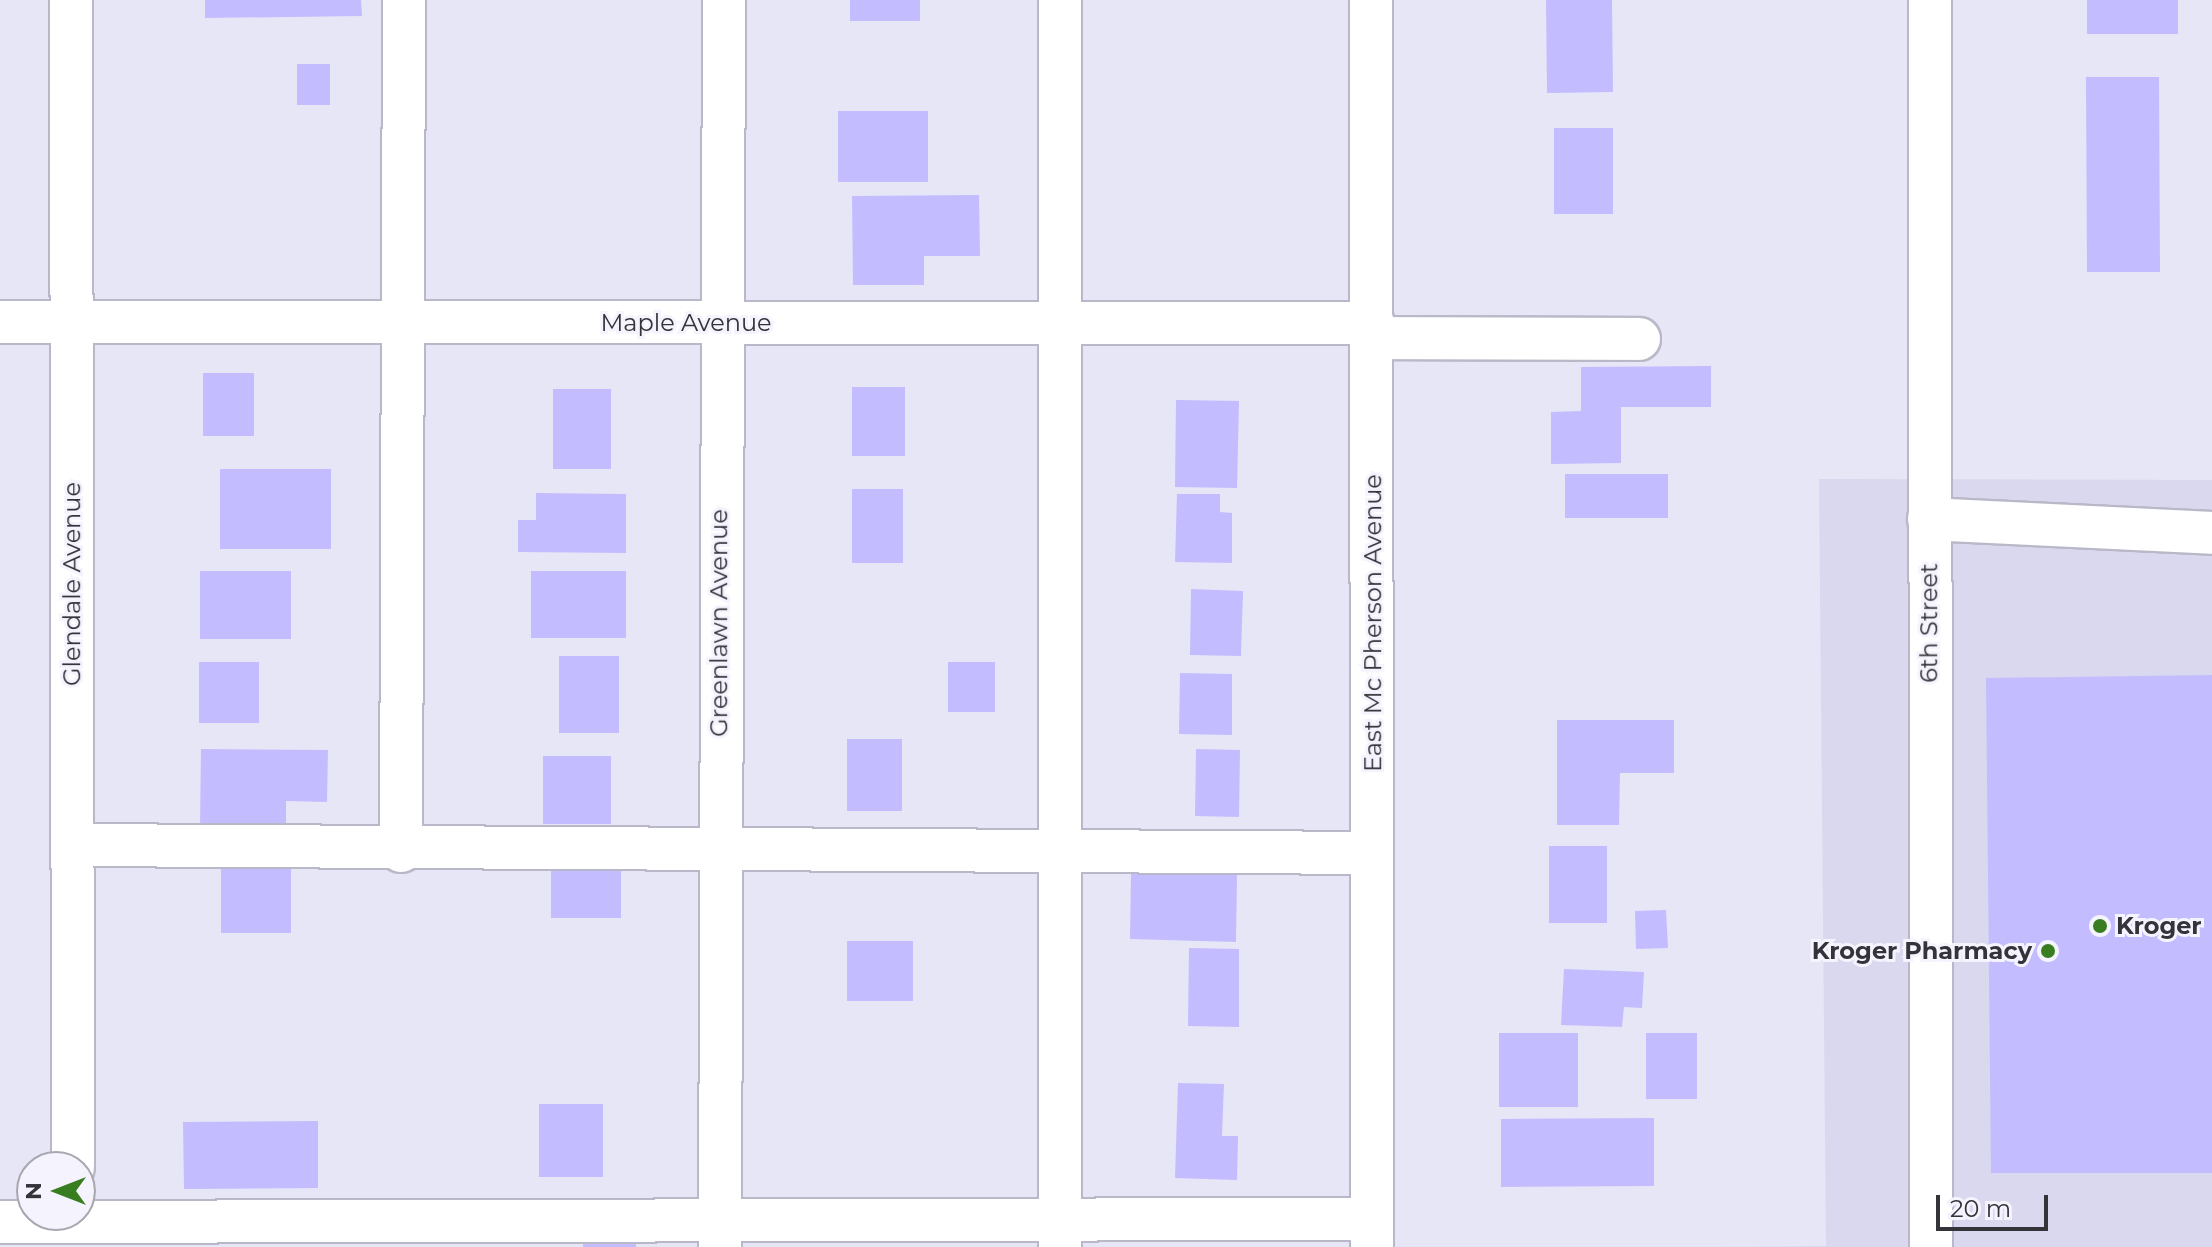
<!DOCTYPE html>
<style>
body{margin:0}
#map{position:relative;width:2212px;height:1247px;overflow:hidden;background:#e7e6f7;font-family:Montserrat,sans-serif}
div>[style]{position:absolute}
.built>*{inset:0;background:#d9d8ee}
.building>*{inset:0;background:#c3bcfe}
.roads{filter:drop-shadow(2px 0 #b9b8c8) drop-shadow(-2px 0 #b9b8c8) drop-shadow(0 2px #b9b8c8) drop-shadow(0 -2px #b9b8c8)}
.minor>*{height:42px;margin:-21px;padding:0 21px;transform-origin:21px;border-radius:21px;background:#fff}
.dots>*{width:22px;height:22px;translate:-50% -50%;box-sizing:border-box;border:4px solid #f5f4fe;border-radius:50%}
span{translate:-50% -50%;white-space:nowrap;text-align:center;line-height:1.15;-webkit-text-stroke:6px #f5f4fe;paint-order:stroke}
.street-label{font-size:24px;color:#333339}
.poi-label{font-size:24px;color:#333339;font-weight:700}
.left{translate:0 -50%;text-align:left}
.right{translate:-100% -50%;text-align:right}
.north{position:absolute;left:16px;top:1151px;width:80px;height:80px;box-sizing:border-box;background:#f5f4fe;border:2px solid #a7a7af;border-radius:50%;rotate:270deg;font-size:22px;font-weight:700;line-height:32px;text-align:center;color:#333339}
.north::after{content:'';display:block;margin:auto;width:28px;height:36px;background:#387d20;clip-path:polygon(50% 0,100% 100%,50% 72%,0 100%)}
.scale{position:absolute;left:1936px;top:1195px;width:112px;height:36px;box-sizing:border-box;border:4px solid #333339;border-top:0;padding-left:10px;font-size:24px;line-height:28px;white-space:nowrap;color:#333339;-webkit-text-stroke:6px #f5f4fe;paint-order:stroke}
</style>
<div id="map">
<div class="built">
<div style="clip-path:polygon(1819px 479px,2212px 480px,2212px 1247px,1717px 1247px,1826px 1246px)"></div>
</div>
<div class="building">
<div style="clip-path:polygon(205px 0,361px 0,362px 16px,205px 18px)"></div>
<div style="clip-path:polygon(850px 0,920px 0,920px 21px,850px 21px)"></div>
<div style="clip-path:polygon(1546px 0,1612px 0,1613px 92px,1547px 93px)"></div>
<div style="clip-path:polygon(2087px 0,2178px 0,2178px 34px,2087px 34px)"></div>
<div style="clip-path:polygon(297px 64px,330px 64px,330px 105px,297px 105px)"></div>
<div style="clip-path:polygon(2086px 77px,2159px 77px,2160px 272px,2087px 272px)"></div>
<div style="clip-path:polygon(838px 111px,928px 111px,928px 182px,838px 182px)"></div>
<div style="clip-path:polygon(1554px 128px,1613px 128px,1613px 214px,1554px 214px)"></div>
<div style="clip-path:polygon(979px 195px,980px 256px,924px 256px,924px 285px,853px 285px,852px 196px)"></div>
<div style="clip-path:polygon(1711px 366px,1711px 407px,1621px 407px,1621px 463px,1551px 464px,1551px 412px,1581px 411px,1581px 367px)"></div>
<div style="clip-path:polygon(203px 373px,254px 373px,254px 436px,203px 436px)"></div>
<div style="clip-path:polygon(852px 387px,905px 387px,905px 456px,852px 456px)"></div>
<div style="clip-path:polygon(553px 389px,611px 389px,611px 469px,553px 469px)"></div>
<div style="clip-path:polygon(1176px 400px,1239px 401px,1237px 488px,1175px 487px)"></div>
<div style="clip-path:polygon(220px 469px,331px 469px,331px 549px,220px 549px)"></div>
<div style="clip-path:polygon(1565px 474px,1668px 474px,1668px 518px,1565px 518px)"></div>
<div style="clip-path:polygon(852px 489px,903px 489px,903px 563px,852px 563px)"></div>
<div style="clip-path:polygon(536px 493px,626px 494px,626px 553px,518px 552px,518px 520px,536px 520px)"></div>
<div style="clip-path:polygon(1177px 494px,1220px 494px,1220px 512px,1232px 513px,1232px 563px,1175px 562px)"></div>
<div style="clip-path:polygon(200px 571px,291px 571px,291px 639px,200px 639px)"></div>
<div style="clip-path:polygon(531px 571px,626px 571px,626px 638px,531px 638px)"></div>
<div style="clip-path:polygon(1191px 589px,1243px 591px,1241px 656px,1190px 655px)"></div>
<div style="clip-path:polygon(559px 656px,619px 656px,619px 733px,559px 733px)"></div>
<div style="clip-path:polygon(199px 662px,259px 662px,259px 723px,199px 723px)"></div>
<div style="clip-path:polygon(948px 662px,995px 662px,995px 712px,948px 712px)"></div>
<div style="clip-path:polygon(1180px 673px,1232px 674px,1232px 735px,1179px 734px)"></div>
<div style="clip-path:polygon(2212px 675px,2212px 1173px,1991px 1173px,1986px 678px)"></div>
<div style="clip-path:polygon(1557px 720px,1674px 720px,1674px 773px,1620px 773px,1619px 825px,1557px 825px)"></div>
<div style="clip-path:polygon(847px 739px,902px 739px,902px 811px,847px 811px)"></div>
<div style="clip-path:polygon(201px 749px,328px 750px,327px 802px,286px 801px,286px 828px,200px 827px)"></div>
<div style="clip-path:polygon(1196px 749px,1240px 750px,1239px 817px,1195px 816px)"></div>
<div style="clip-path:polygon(543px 756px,611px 756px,611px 824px,543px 824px)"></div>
<div style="clip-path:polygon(1549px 846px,1607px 846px,1607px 923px,1549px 923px)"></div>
<div style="clip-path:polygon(221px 855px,291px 855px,291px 933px,221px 933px)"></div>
<div style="clip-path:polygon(551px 863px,621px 863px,621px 918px,551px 918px)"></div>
<div style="clip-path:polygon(1131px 873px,1237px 875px,1236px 942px,1130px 939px)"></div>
<div style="clip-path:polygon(1666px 910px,1668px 948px,1636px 949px,1635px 911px)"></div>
<div style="clip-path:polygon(847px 941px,913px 941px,913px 1001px,847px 1001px)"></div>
<div style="clip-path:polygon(1189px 948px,1239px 949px,1239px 1027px,1188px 1026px)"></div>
<div style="clip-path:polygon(1564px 969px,1644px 972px,1642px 1008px,1624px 1007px,1622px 1027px,1561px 1025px)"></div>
<div style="clip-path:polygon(1499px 1033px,1578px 1033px,1578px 1107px,1499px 1107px)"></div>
<div style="clip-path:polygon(1646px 1033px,1697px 1033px,1697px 1099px,1646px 1099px)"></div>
<div style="clip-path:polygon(1178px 1083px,1224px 1084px,1222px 1136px,1238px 1136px,1237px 1180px,1175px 1178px)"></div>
<div style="clip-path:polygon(539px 1104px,603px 1104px,603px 1177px,539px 1177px)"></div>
<div style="clip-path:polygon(1654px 1118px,1654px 1186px,1501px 1187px,1501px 1119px)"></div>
<div style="clip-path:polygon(318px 1121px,318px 1188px,184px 1189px,183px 1122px)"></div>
<div style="clip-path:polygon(583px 1229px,636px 1229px,636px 1247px,583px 1247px)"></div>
</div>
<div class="roads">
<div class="minor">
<div style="left:71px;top:0;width:1167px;rotate:89.9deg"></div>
<div style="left:1371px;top:0;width:1247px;rotate:89.95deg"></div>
<div style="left:1930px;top:0;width:1247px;rotate:89.95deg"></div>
<div style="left:0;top:322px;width:1373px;rotate:0.04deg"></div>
<div style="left:1373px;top:338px;width:266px;rotate:0.2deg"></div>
<div style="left:1929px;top:519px;width:283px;rotate:2.8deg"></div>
<div style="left:73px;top:845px;width:1299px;rotate:0.35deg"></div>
<div style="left:401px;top:851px;width:851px;rotate:-89.8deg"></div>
<div style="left:0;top:1222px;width:1372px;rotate:-0.13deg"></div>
<div style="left:720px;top:1247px;width:1247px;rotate:-89.82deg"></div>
<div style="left:1060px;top:1247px;width:1247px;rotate:-90deg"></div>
</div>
</div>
<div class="dots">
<div style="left:2100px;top:926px;background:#387d20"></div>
<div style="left:2048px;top:951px;background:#387d20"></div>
</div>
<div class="street-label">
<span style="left:686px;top:323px">Maple Avenue</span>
<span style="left:72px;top:584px;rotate:-90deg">Glendale Avenue</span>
<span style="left:719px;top:623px;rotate:-90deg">Greenlawn Avenue</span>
<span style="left:1373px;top:623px;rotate:-90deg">East Mc Pherson Avenue</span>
<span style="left:1929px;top:623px;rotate:-90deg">6th Street</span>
</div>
<div class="poi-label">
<span class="left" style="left:2116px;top:926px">Kroger</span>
<span class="right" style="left:2032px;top:951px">Kroger Pharmacy</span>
</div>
<div class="north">N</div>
<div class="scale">20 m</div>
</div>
